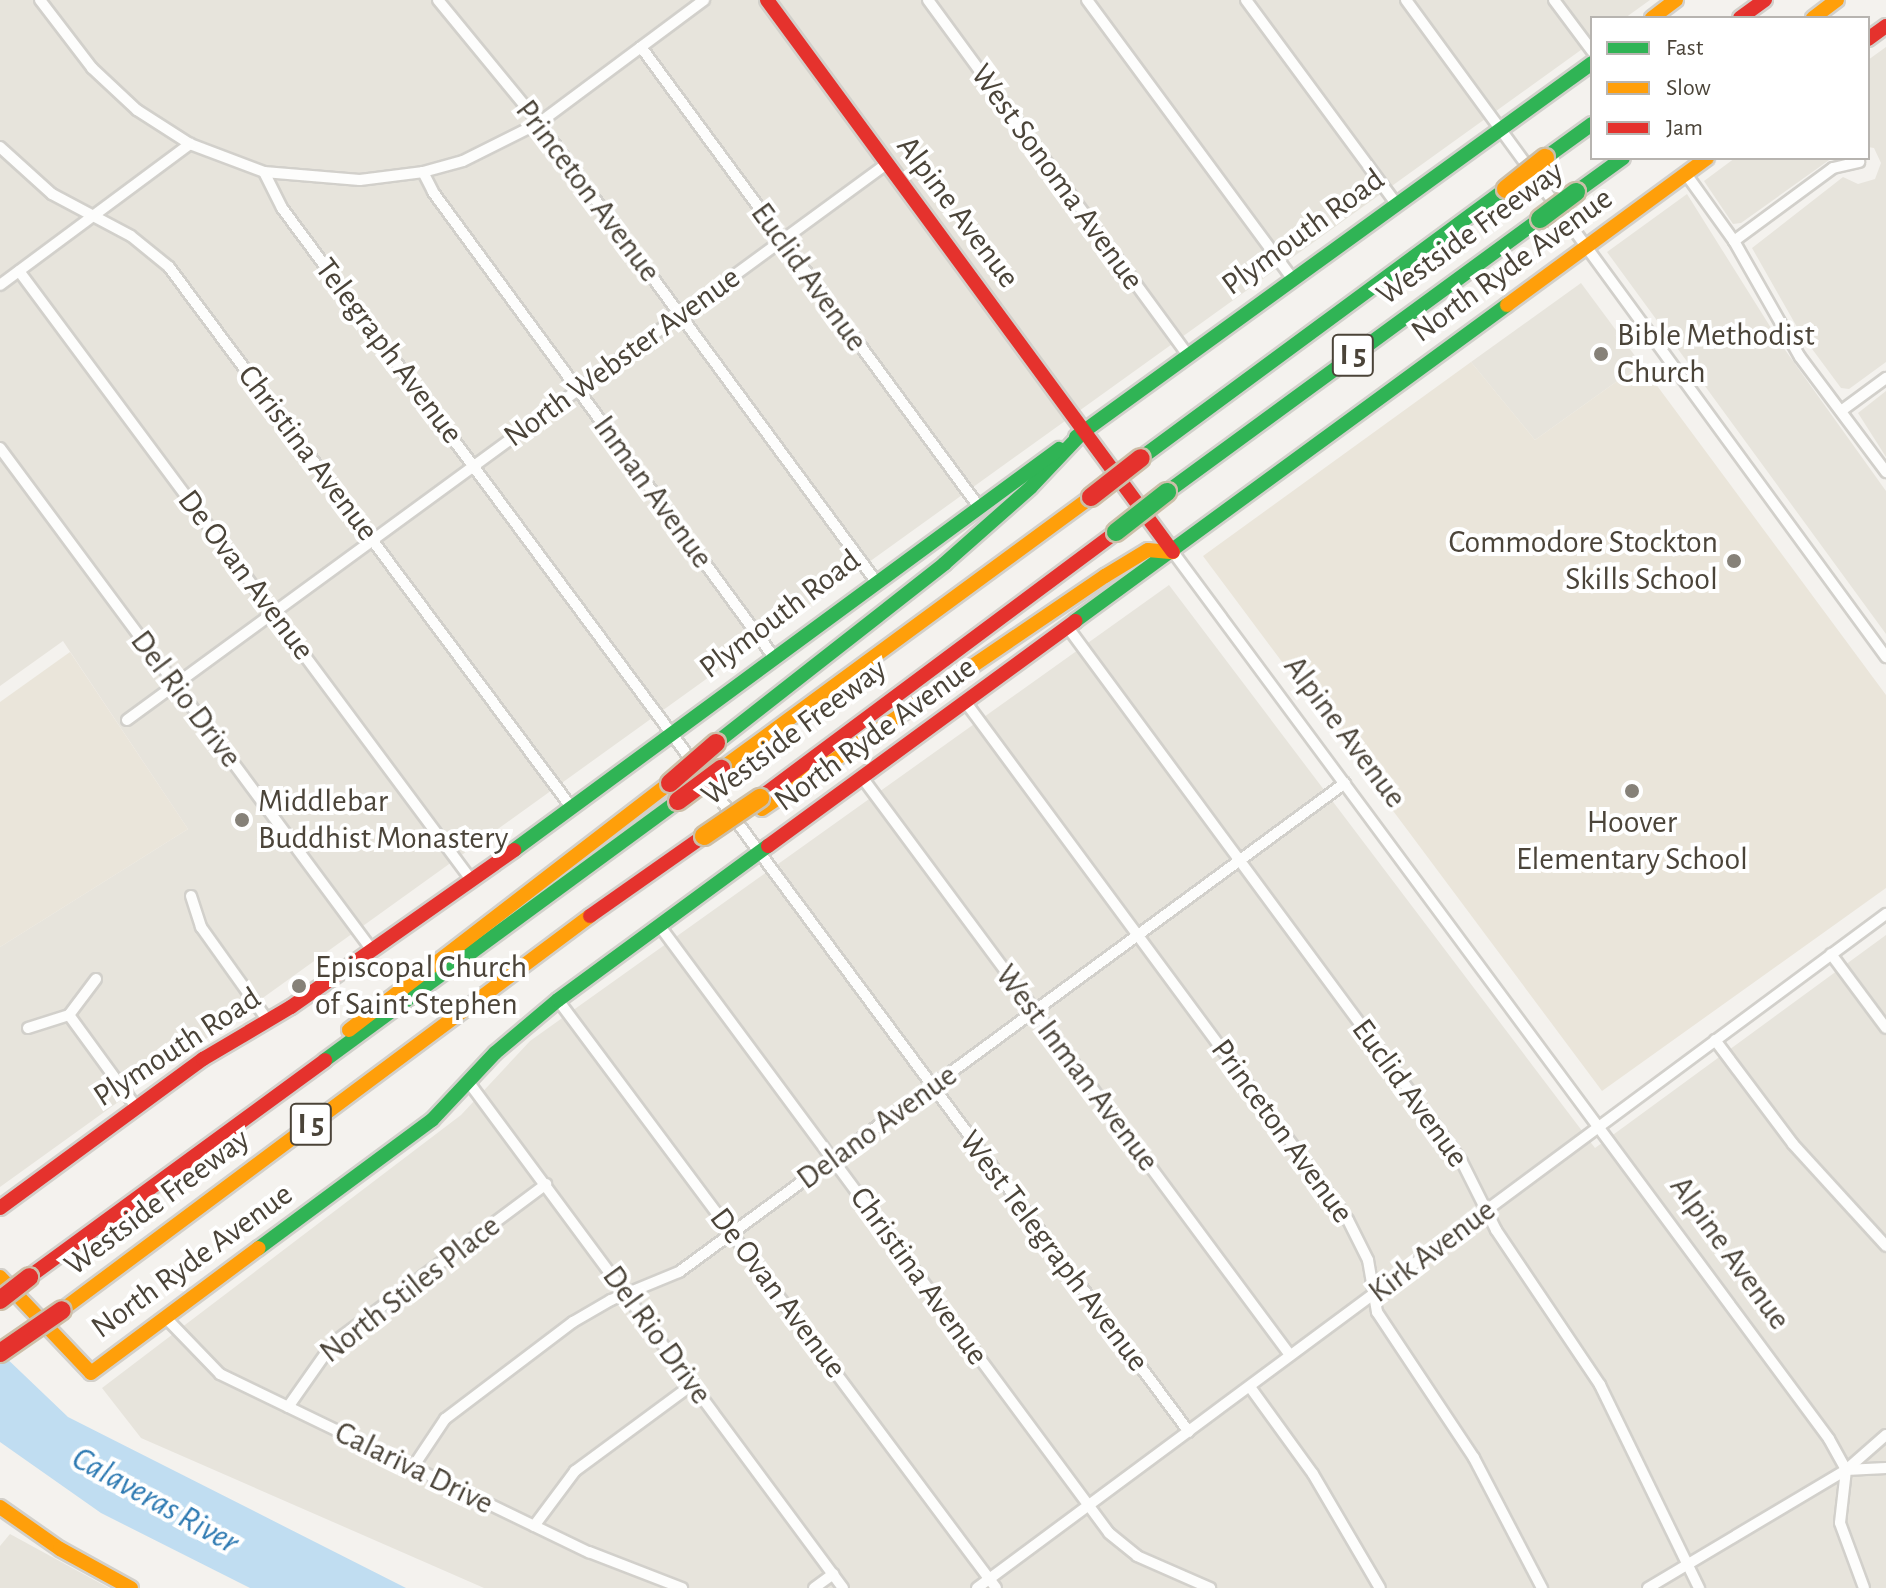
<!DOCTYPE html>
<style>
body{margin:0}
#map{position:relative;width:1886px;height:1588px;overflow:hidden;background:#f4f2ee;font-family:"Alegreya Sans",sans-serif}
div>[style]{position:absolute}
.residential>*{inset:0;background:#e7e4dc}
.education>*{inset:0;background:#eae5da}
.water>*{inset:0;background:#c0ddf1}
.roads{filter:drop-shadow(2px 0 #d2d0cb) drop-shadow(-2px 0 #d2d0cb) drop-shadow(0 2px #d2d0cb) drop-shadow(0 -2px #d2d0cb)}
.street>*{height:10px;margin:-5px;padding:0 5px;transform-origin:5px;border-radius:5px;background:#fdfdfc}
.fast>*{height:14px;margin:-7px;padding:0 7px;transform-origin:7px;border-radius:7px;background:#30b455}
.slow>*{height:14px;margin:-7px;padding:0 7px;transform-origin:7px;border-radius:7px;background:#ff9f0a}
.jam>*{height:14px;margin:-7px;padding:0 7px;transform-origin:7px;border-radius:7px;background:#e5322d}
.bridges{filter:drop-shadow(2px 0 #ccbfa9) drop-shadow(-2px 0 #ccbfa9) drop-shadow(0 2px #ccbfa9) drop-shadow(0 -2px #ccbfa9)}
.fast-bridge>*{height:18px;margin:-9px;padding:0 9px;transform-origin:9px;border-radius:9px;background:#30b455}
.slow-bridge>*{height:18px;margin:-9px;padding:0 9px;transform-origin:9px;border-radius:9px;background:#ff9f0a}
.jam-bridge>*{height:18px;margin:-9px;padding:0 9px;transform-origin:9px;border-radius:9px;background:#e5322d}
.dots>*{width:22px;height:22px;translate:-50% -50%;box-sizing:border-box;border:4px solid #fff;border-radius:50%}
span{translate:-50% -50%;white-space:nowrap;text-align:center;line-height:1.15;-webkit-text-stroke:8px #fff;paint-order:stroke}
.shield-label span{padding:2px 6px;background:#fff;border:2px solid;border-radius:6px;-webkit-text-stroke-width:0}
.shield-label{font-size:30px;color:#4b4439;font-weight:700}
.street-label{font-size:32px;color:#4b4439}
.poi-label{font-size:32px;color:#4b4439}
.left{translate:0 -50%;text-align:left}
.right{translate:-100% -50%;text-align:right}
.water-label{font-size:34px;color:#2e7ab2;font-style:italic}
.legend{position:absolute;left:1590px;top:16px;width:280px;height:144px;box-sizing:border-box;background:#fff;border:2px solid #b7b4b0;margin:0;padding:10px 14px;list-style:none;font-size:24px;color:#4b4439}
.legend li{display:flex;align-items:center;gap:16px;height:40px}
.legend b{width:40px;border:2px solid #b7b4b0}
</style>
<div id="map">
<div class="residential">
<div style="clip-path:polygon(0 0,1650px 0,1625px 18px,1592px 18px,1592px 42px,0 1187px,0 947px,188px 829px,63px 641px,0 686px)"></div>
<div style="clip-path:polygon(1886px 47px,1886px 362px,1849px 389px,1841px 388px,1801px 334px,1752px 248px,1843px 177px,1858px 184px,1875px 179px,1881px 163px,1874px 148px,1868px 147px,1868px 60px)"></div>
<div style="clip-path:polygon(1735px 158px,1832px 158px,1741px 223px,1733px 224px,1704px 181px)"></div>
<div style="clip-path:polygon(1687px 194px,1783px 347px,1886px 491px,1886px 634px,1607px 252px)"></div>
<div style="clip-path:polygon(1581px 283px,1641px 364px,1535px 440px,1471px 362px)"></div>
<div style="clip-path:polygon(1886px 391px,1886px 457px,1858px 413px)"></div>
<div style="clip-path:polygon(1169px 585px,1595px 1148px,1886px 935px,1886px 1588px,484px 1588px,141px 1438px,102px 1388px,461px 1115px,530px 1041px)"></div>
<div style="clip-path:polygon(10px 1534px,109px 1588px,0 1588px,0 1546px)"></div>
</div>
<div class="education">
<div style="clip-path:polygon(1471px 362px,1535px 440px,1641px 364px,1886px 695px,1886px 888px,1602px 1091px,1203px 556px)"></div>
<div style="clip-path:polygon(70px 652px,188px 829px,0 947px,0 702px)"></div>
</div>
<div class="water">
<div style="clip-path:polygon(0 1352px,68px 1417px,406px 1588px,250px 1588px,101px 1513px,0 1442px)"></div>
</div>
<div class="roads">
<div class="street">
<div style="left:40px;top:0;width:86px;rotate:52.6deg"></div>
<div style="left:92px;top:68px;width:62px;rotate:43deg"></div>
<div style="left:137px;top:110px;width:63px;rotate:32.7deg"></div>
<div style="left:190px;top:144px;width:79px;rotate:20.7deg"></div>
<div style="left:264px;top:172px;width:40px;rotate:63.4deg"></div>
<div style="left:282px;top:208px;width:1523px;rotate:53.46deg"></div>
<div style="left:438px;top:0;width:159px;rotate:50.6deg"></div>
<div style="left:539px;top:123px;width:567px;rotate:53.68deg"></div>
<div style="left:928px;top:0;width:439px;rotate:53.8deg"></div>
<div style="left:1087px;top:0;width:345px;rotate:53.6deg"></div>
<div style="left:1246px;top:0;width:251px;rotate:53.6deg"></div>
<div style="left:1406px;top:0;width:814px;rotate:53.85deg"></div>
<div style="left:1554px;top:0;width:64px;rotate:53.3deg"></div>
<div style="left:641px;top:47px;width:571px;rotate:53.69deg"></div>
<div style="left:0;top:147px;width:70px;rotate:42.1deg"></div>
<div style="left:52px;top:194px;width:89px;rotate:28deg"></div>
<div style="left:131px;top:236px;width:49px;rotate:39.2deg"></div>
<div style="left:169px;top:267px;width:673px;rotate:53.33deg"></div>
<div style="left:264px;top:172px;width:96px;rotate:4.8deg"></div>
<div style="left:360px;top:180px;width:64px;rotate:-7.2deg"></div>
<div style="left:423px;top:172px;width:41px;rotate:-15.4deg"></div>
<div style="left:463px;top:161px;width:85px;rotate:-26.6deg"></div>
<div style="left:539px;top:123px;width:206px;rotate:-36.7deg"></div>
<div style="left:423px;top:172px;width:22px;rotate:63deg"></div>
<div style="left:433px;top:192px;width:575px;rotate:53.77deg"></div>
<div style="left:1686px;top:174px;width:82px;rotate:54.4deg"></div>
<div style="left:1734px;top:241px;width:133px;rotate:60.4deg"></div>
<div style="left:1800px;top:357px;width:144px;rotate:53.2deg"></div>
<div style="left:1734px;top:241px;width:123px;rotate:-36.4deg"></div>
<div style="left:1833px;top:168px;width:27px;rotate:-13deg"></div>
<div style="left:19px;top:271px;width:760px;rotate:53.4deg"></div>
<div style="left:0;top:285px;width:237px;rotate:-36.6deg"></div>
<div style="left:1841px;top:411px;width:56px;rotate:-36.3deg"></div>
<div style="left:0;top:448px;width:625px;rotate:53.46deg"></div>
<div style="left:1173px;top:552px;width:1103px;rotate:53.51deg"></div>
<div style="left:1829px;top:1439px;width:35px;rotate:61deg"></div>
<div style="left:1069px;top:629px;width:662px;rotate:53.6deg"></div>
<div style="left:1462px;top:1162px;width:76px;rotate:63.4deg"></div>
<div style="left:1496px;top:1230px;width:187px;rotate:56.1deg"></div>
<div style="left:1600px;top:1385px;width:226px;rotate:64deg"></div>
<div style="left:967px;top:704px;width:641px;rotate:53.56deg"></div>
<div style="left:1348px;top:1220px;width:45px;rotate:63.4deg"></div>
<div style="left:1368px;top:1260px;width:53px;rotate:80.2deg"></div>
<div style="left:1377px;top:1312px;width:175px;rotate:56.4deg"></div>
<div style="left:1474px;top:1458px;width:147px;rotate:62.4deg"></div>
<div style="left:127px;top:720px;width:939px;rotate:-36.21deg"></div>
<div style="left:864px;top:780px;width:716px;rotate:53.47deg"></div>
<div style="left:191px;top:896px;width:33px;rotate:72deg"></div>
<div style="left:201px;top:927px;width:115px;rotate:54.5deg"></div>
<div style="left:659px;top:925px;width:756px;rotate:53.49deg"></div>
<div style="left:1109px;top:1533px;width:36px;rotate:39deg"></div>
<div style="left:1137px;top:1556px;width:80px;rotate:23.7deg"></div>
<div style="left:1831px;top:954px;width:92px;rotate:53.4deg"></div>
<div style="left:558px;top:1000px;width:733px;rotate:53.32deg"></div>
<div style="left:69px;top:1015px;width:45px;rotate:-53.1deg"></div>
<div style="left:28px;top:1028px;width:43px;rotate:-17.6deg"></div>
<div style="left:69px;top:1015px;width:114px;rotate:53.9deg"></div>
<div style="left:1715px;top:1040px;width:130px;rotate:53.1deg"></div>
<div style="left:1793px;top:1144px;width:138px;rotate:47.6deg"></div>
<div style="left:470px;top:1084px;width:627px;rotate:53.5deg"></div>
<div style="left:166px;top:1318px;width:78px;rotate:46deg"></div>
<div style="left:220px;top:1374px;width:410px;rotate:25.8deg"></div>
<div style="left:589px;top:1552px;width:100px;rotate:21.2deg"></div>
<div style="left:1250px;top:1387px;width:107px;rotate:54.1deg"></div>
<div style="left:1313px;top:1474px;width:132px;rotate:59.6deg"></div>
<div style="left:288px;top:1407px;width:78px;rotate:-54.9deg"></div>
<div style="left:333px;top:1343px;width:266px;rotate:-36.7deg"></div>
<div style="left:413px;top:1467px;width:58px;rotate:-56.3deg"></div>
<div style="left:445px;top:1419px;width:161px;rotate:-37.2deg"></div>
<div style="left:573px;top:1322px;width:44px;rotate:-30.1deg"></div>
<div style="left:611px;top:1300px;width:74px;rotate:-22.4deg"></div>
<div style="left:679px;top:1272px;width:826px;rotate:-36.29deg"></div>
<div style="left:1846px;top:1470px;width:53px;rotate:96.5deg"></div>
<div style="left:1840px;top:1523px;width:69px;rotate:69.7deg"></div>
<div style="left:1846px;top:1470px;width:40px;rotate:-2.9deg"></div>
<div style="left:534px;top:1526px;width:69px;rotate:-53.3deg"></div>
<div style="left:575px;top:1471px;width:147px;rotate:-36.4deg"></div>
<div style="left:814px;top:1588px;width:24px;rotate:-36deg"></div>
<div style="left:977px;top:1588px;width:1132px;rotate:-36.56deg"></div>
<div style="left:1648px;top:1588px;width:230px;rotate:-30.8deg"></div>
<div style="left:1846px;top:1470px;width:53px;rotate:-41.2deg"></div>
</div>
<div class="fast">
<div style="left:1545px;top:158px;width:58px;rotate:-35.9deg"></div>
<div style="left:1576px;top:192px;width:58px;rotate:-35.9deg"></div>
<div style="left:1076px;top:437px;width:637px;rotate:-35.93deg"></div>
<div style="left:1141px;top:458px;width:453px;rotate:-36.4deg"></div>
<div style="left:1167px;top:492px;width:462px;rotate:-36.2deg"></div>
<div style="left:1075px;top:621px;width:535px;rotate:-36.18deg"></div>
<div style="left:716px;top:743px;width:290px;rotate:-38.1deg"></div>
<div style="left:944px;top:564px;width:116px;rotate:-41.5deg"></div>
<div style="left:1031px;top:487px;width:77px;rotate:-46.6deg"></div>
<div style="left:514px;top:850px;width:677px;rotate:-36.34deg"></div>
<div style="left:325px;top:1060px;width:438px;rotate:-36.3deg"></div>
<div style="left:259px;top:1248px;width:215px;rotate:-36.5deg"></div>
<div style="left:432px;top:1120px;width:92px;rotate:-46.8deg"></div>
<div style="left:495px;top:1053px;width:82px;rotate:-40.1deg"></div>
<div style="left:558px;top:1000px;width:260px;rotate:-36.3deg"></div>
</div>
<div class="slow">
<div style="left:1652px;top:18px;width:30px;rotate:-37deg"></div>
<div style="left:1813px;top:18px;width:30px;rotate:-37deg"></div>
<div style="left:1507px;top:305px;width:248px;rotate:-36.3deg"></div>
<div style="left:721px;top:769px;width:459px;rotate:-36.3deg"></div>
<div style="left:762px;top:809px;width:415px;rotate:-34.2deg"></div>
<div style="left:1105px;top:576px;width:50px;rotate:-31.2deg"></div>
<div style="left:1148px;top:550px;width:25px;rotate:5deg"></div>
<div style="left:349px;top:1030px;width:405px;rotate:-37.6deg"></div>
<div style="left:0;top:1277px;width:132px;rotate:46.5deg"></div>
<div style="left:91px;top:1373px;width:209px;rotate:-36.7deg"></div>
<div style="left:62px;top:1310px;width:659px;rotate:-36.73deg"></div>
<div style="left:0;top:1507px;width:73px;rotate:35deg"></div>
<div style="left:60px;top:1549px;width:81px;rotate:28.8deg"></div>
</div>
<div class="jam">
<div style="left:767px;top:0;width:685px;rotate:53.67deg"></div>
<div style="left:1740px;top:18px;width:31px;rotate:-36deg"></div>
<div style="left:1868px;top:39px;width:22px;rotate:-36deg"></div>
<div style="left:762px;top:796px;width:442px;rotate:-36.7deg"></div>
<div style="left:768px;top:846px;width:381px;rotate:-36.2deg"></div>
<div style="left:590px;top:916px;width:139px;rotate:-35.1deg"></div>
<div style="left:0;top:1208px;width:252px;rotate:-36.3deg"></div>
<div style="left:203px;top:1059px;width:102px;rotate:-30.6deg"></div>
<div style="left:291px;top:1007px;width:273px;rotate:-35.1deg"></div>
<div style="left:29px;top:1277px;width:367px;rotate:-36.2deg"></div>
</div>
</div>
<div class="bridges">
<div class="fast-bridge">
<div style="left:1540px;top:219px;width:45px;rotate:-36.9deg"></div>
<div style="left:1116px;top:532px;width:65px;rotate:-38.1deg"></div>
</div>
<div class="slow-bridge">
<div style="left:1506px;top:189px;width:50px;rotate:-38.5deg"></div>
<div style="left:704px;top:836px;width:68px;rotate:-34.2deg"></div>
</div>
<div class="jam-bridge">
<div style="left:1091px;top:497px;width:63px;rotate:-38deg"></div>
<div style="left:670px;top:783px;width:61px;rotate:-41deg"></div>
<div style="left:678px;top:801px;width:54px;rotate:-36.7deg"></div>
<div style="left:0;top:1300px;width:37px;rotate:-38deg"></div>
<div style="left:0;top:1353px;width:75px;rotate:-34.7deg"></div>
</div>
</div>
<div class="dots">
<div style="left:1601px;top:354px;background:#868178"></div>
<div style="left:1734px;top:561px;background:#868178"></div>
<div style="left:1632px;top:791px;background:#868178"></div>
<div style="left:242px;top:820px;background:#868178"></div>
<div style="left:299px;top:986px;background:#868178"></div>
</div>
<div class="shield-label">
<span style="left:1353px;top:355px">I 5</span>
<span style="left:311px;top:1124px">I 5</span>
</div>
<div class="street-label">
<span style="left:1057px;top:177px;rotate:54deg">West Sonoma Avenue</span>
<span style="left:588px;top:191px;rotate:53deg">Princeton Avenue</span>
<span style="left:958px;top:212px;rotate:53deg">Alpine Avenue</span>
<span style="left:1303px;top:232px;rotate:-36deg">Plymouth Road</span>
<span style="left:1470px;top:233px;rotate:-36deg">Westside Freeway</span>
<span style="left:1512px;top:265px;rotate:-36deg">North Ryde Avenue</span>
<span style="left:809px;top:277px;rotate:54deg">Euclid Avenue</span>
<span style="left:389px;top:351px;rotate:53deg">Telegraph Avenue</span>
<span style="left:622px;top:357px;rotate:-36deg">North Webster Avenue</span>
<span style="left:308px;top:453px;rotate:53deg">Christina Avenue</span>
<span style="left:653px;top:492px;rotate:54deg">Inman Avenue</span>
<span style="left:246px;top:575px;rotate:53deg">De Ovan Avenue</span>
<span style="left:780px;top:614px;rotate:-37deg">Plymouth Road</span>
<span style="left:186px;top:699px;rotate:53deg">Del Rio Drive</span>
<span style="left:794px;top:732px;rotate:-37deg">Westside Freeway</span>
<span style="left:1345px;top:732px;rotate:53deg">Alpine Avenue</span>
<span style="left:875px;top:734px;rotate:-36deg">North Ryde Avenue</span>
<span style="left:177px;top:1047px;rotate:-33deg">Plymouth Road</span>
<span style="left:1077px;top:1068px;rotate:53deg">West Inman Avenue</span>
<span style="left:1410px;top:1093px;rotate:54deg">Euclid Avenue</span>
<span style="left:877px;top:1127px;rotate:-36deg">Delano Avenue</span>
<span style="left:1282px;top:1131px;rotate:54deg">Princeton Avenue</span>
<span style="left:157px;top:1202px;rotate:-37deg">Westside Freeway</span>
<span style="left:1054px;top:1251px;rotate:53deg">West Telegraph Avenue</span>
<span style="left:1432px;top:1251px;rotate:-37deg">Kirk Avenue</span>
<span style="left:1730px;top:1253px;rotate:54deg">Alpine Avenue</span>
<span style="left:192px;top:1261px;rotate:-36deg">North Ryde Avenue</span>
<span style="left:919px;top:1276px;rotate:54deg">Christina Avenue</span>
<span style="left:410px;top:1289px;rotate:-38deg">North Stiles Place</span>
<span style="left:778px;top:1293px;rotate:53deg">De Ovan Avenue</span>
<span style="left:657px;top:1335px;rotate:54deg">Del Rio Drive</span>
<span style="left:414px;top:1468px;rotate:26deg">Calariva Drive</span>
</div>
<div class="poi-label">
<span class="left" style="left:1617px;top:354px">Bible Methodist<br>Church</span>
<span class="right" style="left:1718px;top:561px">Commodore Stockton<br>Skills School</span>
<span class="left" style="left:258px;top:820px">Middlebar<br>Buddhist Monastery</span>
<span style="left:1632px;top:841px">Hoover<br>Elementary School</span>
<span class="left" style="left:315px;top:986px">Episcopal Church<br>of Saint Stephen</span>
</div>
<div class="water-label">
<span style="left:155px;top:1501px;rotate:29deg">Calaveras River</span>
</div>
<ul class="legend">
<li><b style="height:10px;background:#30b455"></b>Fast</li>
<li><b style="height:10px;background:#ff9f0a"></b>Slow</li>
<li><b style="height:10px;background:#e5322d"></b>Jam</li>
</ul>
</div>
